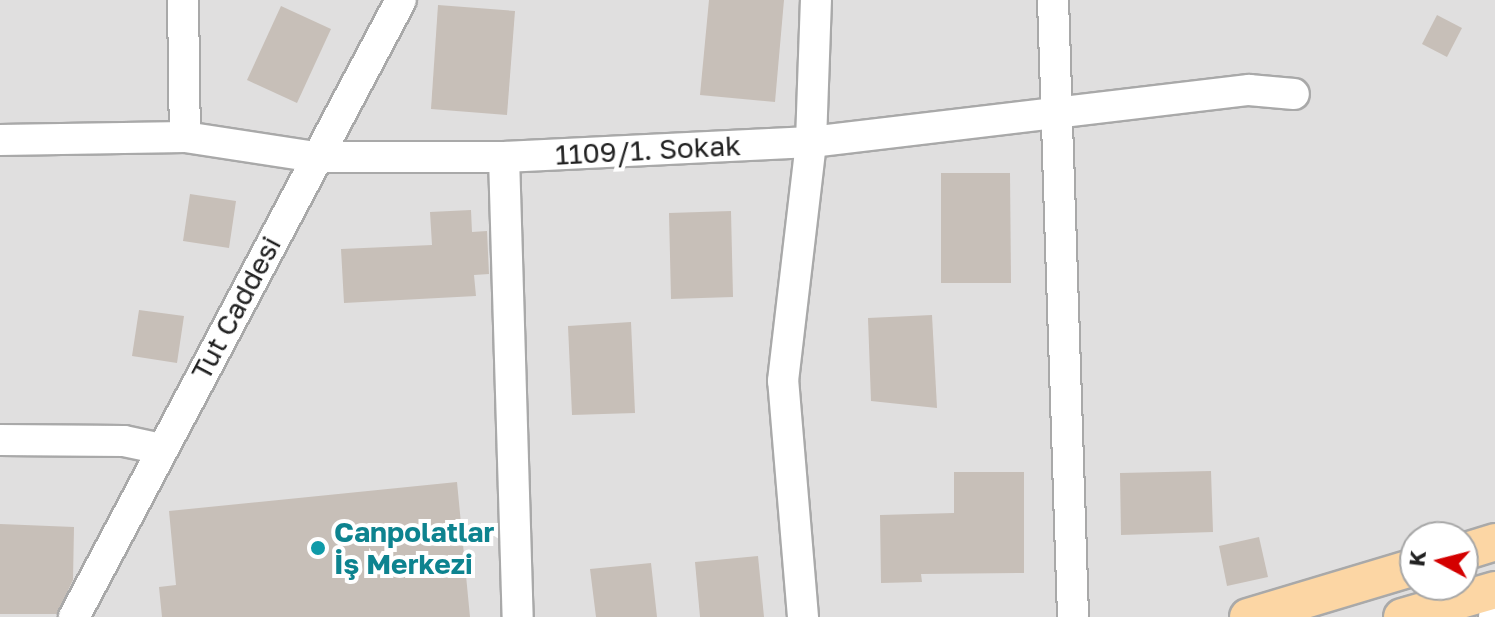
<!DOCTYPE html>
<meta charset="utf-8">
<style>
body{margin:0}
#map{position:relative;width:1495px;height:617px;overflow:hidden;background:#f2efe9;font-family:"Golos Text",sans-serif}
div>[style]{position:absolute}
.residential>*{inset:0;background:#e0dfdf}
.building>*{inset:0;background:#c7bfb8}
.roads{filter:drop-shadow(2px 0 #a9a9a9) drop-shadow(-2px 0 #a9a9a9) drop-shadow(0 2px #a9a9a9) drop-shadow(0 -2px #a9a9a9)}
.minor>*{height:30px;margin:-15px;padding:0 15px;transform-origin:15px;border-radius:15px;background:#fff}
.major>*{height:36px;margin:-18px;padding:0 18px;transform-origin:18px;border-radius:18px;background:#fcd6a4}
.dots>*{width:22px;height:22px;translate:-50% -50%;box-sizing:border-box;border:4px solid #fff;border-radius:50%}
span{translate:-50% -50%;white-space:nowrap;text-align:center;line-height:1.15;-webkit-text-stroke:8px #fff;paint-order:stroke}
.street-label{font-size:28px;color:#222}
.culture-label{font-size:28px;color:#0d838f;font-weight:700}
.left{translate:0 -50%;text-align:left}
.north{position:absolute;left:1399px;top:521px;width:80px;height:80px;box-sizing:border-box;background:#fff;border:2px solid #a7a7a7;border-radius:50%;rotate:277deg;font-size:22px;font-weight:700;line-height:32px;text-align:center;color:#222}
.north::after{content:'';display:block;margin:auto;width:28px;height:36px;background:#d40000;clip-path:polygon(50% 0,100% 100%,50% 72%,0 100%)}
</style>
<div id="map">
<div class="residential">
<div style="clip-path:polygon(evenodd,0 0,1495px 0,1495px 617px,0 617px,0 0,1415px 537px,1463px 537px,1463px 585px,1415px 585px,1415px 537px)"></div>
</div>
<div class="building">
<div style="clip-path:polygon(709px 0,784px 0,775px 102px,700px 95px)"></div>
<div style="clip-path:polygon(438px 5px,515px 11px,507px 115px,431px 109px)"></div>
<div style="clip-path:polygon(281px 6px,331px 29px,297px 103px,247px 80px)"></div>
<div style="clip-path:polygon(1437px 15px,1462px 28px,1447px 57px,1422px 44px)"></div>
<div style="clip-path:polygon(941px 173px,1010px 173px,1011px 283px,941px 283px)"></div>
<div style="clip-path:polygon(190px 194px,236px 201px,229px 248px,183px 241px)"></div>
<div style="clip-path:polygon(471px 210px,472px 232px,487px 231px,489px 274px,474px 275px,476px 296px,344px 303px,341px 249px,432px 245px,430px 212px)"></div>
<div style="clip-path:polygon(731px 211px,733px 297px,671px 299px,669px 213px)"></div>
<div style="clip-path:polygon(139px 310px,184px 316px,177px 363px,132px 356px)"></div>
<div style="clip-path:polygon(932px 315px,937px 408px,871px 401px,868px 318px)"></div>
<div style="clip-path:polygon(631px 322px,635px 413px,572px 415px,568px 326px)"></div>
<div style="clip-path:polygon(1211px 471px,1213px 532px,1121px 535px,1120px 473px)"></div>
<div style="clip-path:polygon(954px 472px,1024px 472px,1024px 573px,921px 574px,922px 582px,881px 583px,880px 515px,954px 513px)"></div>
<div style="clip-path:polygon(457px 482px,470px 617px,162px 617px,159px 587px,176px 585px,169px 511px)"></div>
<div style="clip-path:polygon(0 524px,74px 527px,73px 580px,57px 614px,0 614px)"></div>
<div style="clip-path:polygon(1259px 537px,1268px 577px,1227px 586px,1219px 546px)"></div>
<div style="clip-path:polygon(758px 556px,764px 617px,700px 617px,695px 562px)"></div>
<div style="clip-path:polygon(651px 563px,657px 617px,596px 617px,590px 569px)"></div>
</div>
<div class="roads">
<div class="minor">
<div style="left:183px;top:0;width:137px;rotate:89.2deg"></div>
<div style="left:1053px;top:0;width:617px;rotate:88.14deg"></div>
<div style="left:0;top:140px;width:185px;rotate:-0.9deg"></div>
<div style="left:185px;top:137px;width:132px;rotate:8.7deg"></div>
<div style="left:315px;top:157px;width:189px"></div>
<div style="left:504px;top:157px;width:307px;rotate:-2.8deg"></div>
<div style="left:811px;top:142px;width:441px;rotate:-6.8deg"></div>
<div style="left:1249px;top:90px;width:45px;rotate:5.1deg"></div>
<div style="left:504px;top:157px;width:460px;rotate:88.3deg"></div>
<div style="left:0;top:440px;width:124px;rotate:0.5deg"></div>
<div style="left:124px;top:441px;width:39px;rotate:12deg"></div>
<div style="left:74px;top:617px;width:698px;rotate:-62.08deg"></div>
<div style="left:803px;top:617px;width:237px;rotate:-94.8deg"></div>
<div style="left:783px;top:381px;width:241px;rotate:-83.3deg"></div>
<div style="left:811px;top:142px;width:142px;rotate:-88deg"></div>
<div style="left:1494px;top:617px;width:6px;rotate:-81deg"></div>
</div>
<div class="major">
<div style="left:1463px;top:552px;width:34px;rotate:-17deg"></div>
<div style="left:1248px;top:617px;width:174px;rotate:-16.7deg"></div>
<div style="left:1402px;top:617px;width:97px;rotate:-16.2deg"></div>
</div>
</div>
<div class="dots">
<div style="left:318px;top:548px;background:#0f9aa8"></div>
</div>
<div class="street-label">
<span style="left:648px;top:150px;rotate:-3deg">1109/1. Sokak</span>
<span style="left:236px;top:308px;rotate:-62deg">Tut Caddesi</span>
</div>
<div class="culture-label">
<span class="left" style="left:334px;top:548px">Canpolatlar<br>İş Merkezi</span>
</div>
<div class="north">K</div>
</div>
